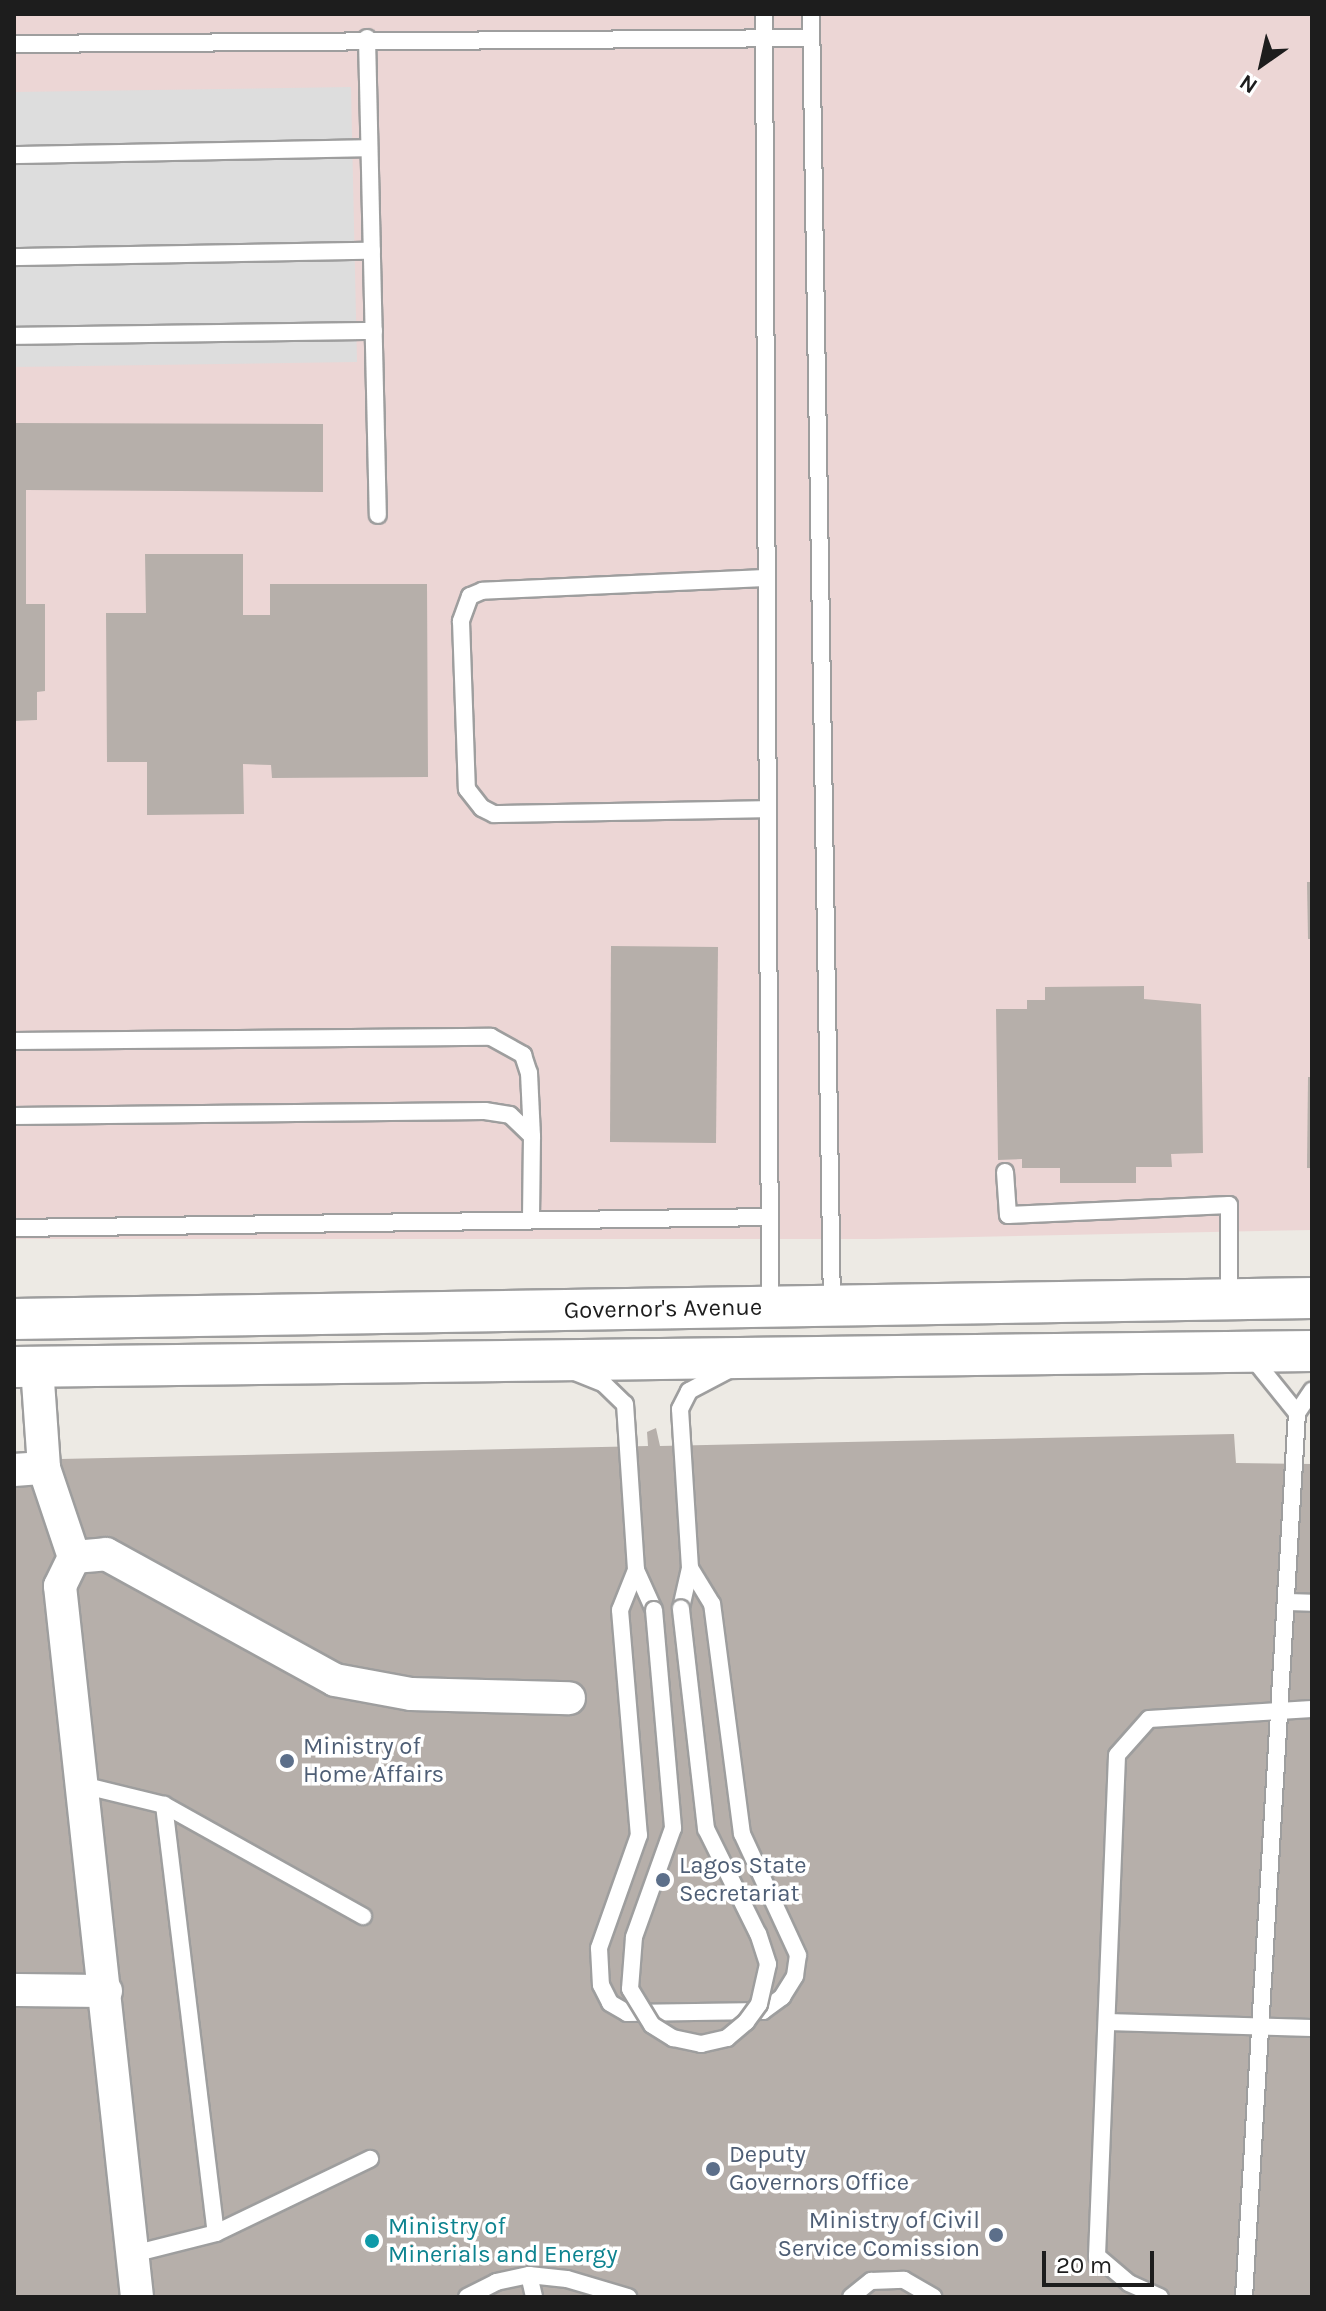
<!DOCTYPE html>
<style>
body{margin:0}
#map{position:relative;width:1326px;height:2311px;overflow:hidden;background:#edeae4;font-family:Karla,sans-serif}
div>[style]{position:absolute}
.commercial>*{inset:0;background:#ecd6d5}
.parking>*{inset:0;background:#ddd}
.building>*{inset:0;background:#b6afaa}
.roads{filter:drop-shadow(2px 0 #9e9e9e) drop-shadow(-2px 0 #9e9e9e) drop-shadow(0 2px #9e9e9e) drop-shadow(0 -2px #9e9e9e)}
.service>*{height:16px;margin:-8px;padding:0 8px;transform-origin:8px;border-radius:8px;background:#fff}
.minor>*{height:32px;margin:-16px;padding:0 16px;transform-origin:16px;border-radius:16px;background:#fff}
.tertiary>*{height:40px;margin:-20px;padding:0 20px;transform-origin:20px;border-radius:20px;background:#fff}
.bridges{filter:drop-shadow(2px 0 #9e9e9e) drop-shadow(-2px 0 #9e9e9e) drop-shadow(0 2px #9e9e9e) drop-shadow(0 -2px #9e9e9e)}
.service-bridge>*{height:16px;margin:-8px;padding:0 8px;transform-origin:8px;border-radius:8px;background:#fff}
.dots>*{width:22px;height:22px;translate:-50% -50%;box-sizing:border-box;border:4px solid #fff;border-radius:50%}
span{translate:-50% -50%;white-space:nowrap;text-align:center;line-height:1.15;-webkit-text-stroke:7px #fff;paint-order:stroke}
.street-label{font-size:24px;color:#1d1d1d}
.service-label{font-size:24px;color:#4e5e75}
.left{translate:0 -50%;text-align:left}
.right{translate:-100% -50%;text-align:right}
.culture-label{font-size:24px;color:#0d838f}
.frame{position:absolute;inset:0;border:16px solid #1d1d1d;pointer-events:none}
.north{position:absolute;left:1222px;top:24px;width:80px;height:80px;-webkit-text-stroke:6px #fff;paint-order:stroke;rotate:214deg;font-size:22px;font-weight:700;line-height:32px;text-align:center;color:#1d1d1d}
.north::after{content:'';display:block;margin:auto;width:28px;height:36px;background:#1d1d1d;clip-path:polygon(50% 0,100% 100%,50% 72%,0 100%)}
.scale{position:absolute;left:1042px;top:2251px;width:112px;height:36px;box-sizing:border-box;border:4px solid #1d1d1d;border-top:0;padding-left:10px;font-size:24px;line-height:28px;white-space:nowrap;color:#1d1d1d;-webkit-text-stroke:6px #fff;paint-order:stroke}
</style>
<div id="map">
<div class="commercial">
<div style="clip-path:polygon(14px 14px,1312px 14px,1312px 1230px,876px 1239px,14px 1239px)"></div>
</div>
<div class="parking">
<div style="clip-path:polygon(351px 87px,357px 362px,14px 367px,14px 92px)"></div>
</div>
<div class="building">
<div style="clip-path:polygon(14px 423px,323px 424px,323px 492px,26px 490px,26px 604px,45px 604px,45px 691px,37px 692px,37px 720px,14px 721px)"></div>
<div style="clip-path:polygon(145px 554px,243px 554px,243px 615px,270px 615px,270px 584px,427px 584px,428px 777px,272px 778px,271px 765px,243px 764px,244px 814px,147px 815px,147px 762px,107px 762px,106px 613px,146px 613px)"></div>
<div style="clip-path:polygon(1307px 882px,1312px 882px,1312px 939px,1308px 939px)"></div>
<div style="clip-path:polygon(611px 946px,718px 947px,716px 1143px,610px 1142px)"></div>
<div style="clip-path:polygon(1144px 986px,1144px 999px,1201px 1004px,1203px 1153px,1171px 1154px,1172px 1167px,1136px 1167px,1136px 1183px,1060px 1183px,1060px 1168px,1022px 1168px,1022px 1159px,998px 1160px,996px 1009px,1027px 1009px,1027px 1000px,1045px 1000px,1045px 987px)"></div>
<div style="clip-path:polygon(1308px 1077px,1312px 1077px,1312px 1168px,1307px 1168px)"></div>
<div style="clip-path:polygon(656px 1428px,660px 1446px,1234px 1434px,1236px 1463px,1312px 1464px,1312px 2297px,14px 2297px,14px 1460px,648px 1446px,647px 1432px)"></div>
</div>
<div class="roads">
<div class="service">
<div style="left:764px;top:14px;width:1293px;rotate:89.73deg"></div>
<div style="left:811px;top:14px;width:1290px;rotate:89.07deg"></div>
<div style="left:367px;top:38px;width:477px;rotate:88.7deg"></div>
<div style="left:14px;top:44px;width:797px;rotate:-0.43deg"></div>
<div style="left:14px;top:155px;width:355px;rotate:-1.1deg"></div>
<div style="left:14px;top:257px;width:358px;rotate:-1deg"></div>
<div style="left:14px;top:336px;width:360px;rotate:-0.8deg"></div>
<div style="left:765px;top:578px;width:283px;rotate:177.4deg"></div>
<div style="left:482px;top:591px;width:13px;rotate:157deg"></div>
<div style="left:470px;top:596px;width:27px;rotate:110deg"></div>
<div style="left:461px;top:621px;width:168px;rotate:88deg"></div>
<div style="left:467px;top:789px;width:24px;rotate:52deg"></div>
<div style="left:482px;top:808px;width:13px;rotate:27deg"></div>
<div style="left:494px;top:814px;width:273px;rotate:-1deg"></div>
<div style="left:14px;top:1041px;width:477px;rotate:-0.5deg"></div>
<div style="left:491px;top:1037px;width:37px;rotate:29deg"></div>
<div style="left:523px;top:1055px;width:19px;rotate:72deg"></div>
<div style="left:529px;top:1073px;width:63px;rotate:87.3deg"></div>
<div style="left:14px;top:1116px;width:471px;rotate:-0.6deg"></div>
<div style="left:485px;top:1111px;width:25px;rotate:9deg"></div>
<div style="left:510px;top:1115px;width:30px;rotate:44deg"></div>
<div style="left:532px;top:1136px;width:84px;rotate:90.7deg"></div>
<div style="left:1005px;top:1172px;width:43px;rotate:86deg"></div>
<div style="left:1008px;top:1215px;width:221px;rotate:-2.6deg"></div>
<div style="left:1229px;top:1205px;width:93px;rotate:90deg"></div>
<div style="left:14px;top:1228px;width:755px;rotate:-0.83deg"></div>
<div style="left:1251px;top:1356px;width:73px;rotate:51.1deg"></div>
<div style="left:575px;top:1372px;width:31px;rotate:22deg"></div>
<div style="left:604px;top:1384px;width:29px;rotate:44deg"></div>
<div style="left:625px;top:1404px;width:166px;rotate:86.2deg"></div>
<div style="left:636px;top:1570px;width:44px;rotate:65.8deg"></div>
<div style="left:636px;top:1570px;width:43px;rotate:111.8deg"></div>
<div style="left:620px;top:1610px;width:226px;rotate:85.2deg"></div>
<div style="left:639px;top:1835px;width:120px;rotate:109.5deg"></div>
<div style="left:599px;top:1948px;width:37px;rotate:87deg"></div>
<div style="left:601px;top:1985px;width:20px;rotate:63deg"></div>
<div style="left:610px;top:2003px;width:20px;rotate:30deg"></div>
<div style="left:627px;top:2013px;width:136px;rotate:-0.8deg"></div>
<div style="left:763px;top:2011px;width:24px;rotate:-36deg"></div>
<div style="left:782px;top:1997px;width:25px;rotate:-58deg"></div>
<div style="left:795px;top:1976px;width:21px;rotate:-82deg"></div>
<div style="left:798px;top:1955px;width:133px;rotate:-114.8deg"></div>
<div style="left:742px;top:1834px;width:232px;rotate:-97.4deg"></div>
<div style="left:712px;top:1604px;width:42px;rotate:-121.4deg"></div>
<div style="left:1288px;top:1602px;width:24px;rotate:2deg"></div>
<div style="left:681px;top:1608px;width:41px;rotate:-77.3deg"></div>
<div style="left:690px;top:1568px;width:159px;rotate:-93.6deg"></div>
<div style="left:680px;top:1409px;width:20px;rotate:-63deg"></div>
<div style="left:689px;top:1391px;width:43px;rotate:-27.8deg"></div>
<div style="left:82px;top:1785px;width:84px;rotate:13.7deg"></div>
<div style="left:164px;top:1805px;width:228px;rotate:29.2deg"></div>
<div style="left:164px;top:1805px;width:431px;rotate:83.1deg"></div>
<div style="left:1107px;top:2022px;width:205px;rotate:1.7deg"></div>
<div style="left:133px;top:2254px;width:86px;rotate:-14.2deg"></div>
<div style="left:216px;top:2233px;width:171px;rotate:-25.7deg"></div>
<div style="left:529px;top:2275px;width:23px;rotate:77deg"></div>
<div style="left:467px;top:2297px;width:33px;rotate:-27deg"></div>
<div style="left:496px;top:2282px;width:34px;rotate:-12deg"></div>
<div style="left:529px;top:2275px;width:38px;rotate:6deg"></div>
<div style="left:567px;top:2279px;width:64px;rotate:16.4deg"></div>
<div style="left:851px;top:2297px;width:26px;rotate:-39deg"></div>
<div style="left:871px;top:2281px;width:33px;rotate:-2deg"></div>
<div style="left:904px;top:2280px;width:34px;rotate:30deg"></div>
<div style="left:1160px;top:2297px;width:34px;rotate:-156deg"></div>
<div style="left:1129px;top:2283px;width:42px;rotate:-139.8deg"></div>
<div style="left:1097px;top:2256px;width:501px;rotate:-87.71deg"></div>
<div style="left:1117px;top:1755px;width:48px;rotate:-48.4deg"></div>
<div style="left:1149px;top:1719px;width:163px;rotate:-3.5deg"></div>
<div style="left:1244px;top:2297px;width:886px;rotate:-86.57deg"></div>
<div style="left:1297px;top:1413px;width:27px;rotate:-56deg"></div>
</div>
<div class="minor">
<div style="left:37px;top:1367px;width:101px;rotate:86deg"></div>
<div style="left:14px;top:1470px;width:30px;rotate:-4deg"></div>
<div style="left:44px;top:1468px;width:94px;rotate:71.4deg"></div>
<div style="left:14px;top:1990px;width:92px;rotate:0.6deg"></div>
<div style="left:137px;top:2297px;width:715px;rotate:-96.18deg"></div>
<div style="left:60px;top:1586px;width:32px;rotate:-64deg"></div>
<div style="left:74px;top:1557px;width:32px;rotate:-5deg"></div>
<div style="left:106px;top:1554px;width:261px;rotate:28.8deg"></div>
<div style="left:335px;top:1680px;width:77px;rotate:10.4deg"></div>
<div style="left:411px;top:1694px;width:158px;rotate:1.5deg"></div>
</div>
<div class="tertiary">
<div style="left:14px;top:1319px;width:1298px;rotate:-0.93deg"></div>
<div style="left:14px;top:1367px;width:1298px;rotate:-0.71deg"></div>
</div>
</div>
<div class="bridges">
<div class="service-bridge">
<div style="left:654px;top:1610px;width:219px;rotate:85deg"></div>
<div style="left:673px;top:1828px;width:116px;rotate:109.7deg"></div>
<div style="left:634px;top:1937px;width:52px;rotate:94.4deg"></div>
<div style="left:630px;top:1989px;width:42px;rotate:58.6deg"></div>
<div style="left:652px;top:2025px;width:25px;rotate:32deg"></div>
<div style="left:673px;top:2038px;width:29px;rotate:12deg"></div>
<div style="left:701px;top:2044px;width:27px;rotate:-13deg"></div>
<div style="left:727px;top:2038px;width:25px;rotate:-40deg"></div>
<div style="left:746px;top:2022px;width:22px;rotate:-54deg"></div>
<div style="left:759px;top:2004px;width:41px;rotate:-77.3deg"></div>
<div style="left:768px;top:1964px;width:32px;rotate:-108deg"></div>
<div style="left:758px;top:1934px;width:117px;rotate:-116.3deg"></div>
<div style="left:706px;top:1829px;width:222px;rotate:-96.5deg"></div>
</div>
</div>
<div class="dots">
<div style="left:287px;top:1761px;background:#5c6f8a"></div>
<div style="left:663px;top:1880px;background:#5c6f8a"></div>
<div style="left:713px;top:2169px;background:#5c6f8a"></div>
<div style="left:996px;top:2235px;background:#5c6f8a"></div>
<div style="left:372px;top:2241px;background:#0f9aa8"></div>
</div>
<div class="street-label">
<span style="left:663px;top:1309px;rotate:-1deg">Governor's Avenue</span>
</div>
<div class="service-label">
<span class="left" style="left:303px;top:1761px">Ministry of<br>Home Affairs</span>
<span class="left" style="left:679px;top:1880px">Lagos State<br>Secretariat</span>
<span class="left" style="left:729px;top:2169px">Deputy<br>Governors Office</span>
<span class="right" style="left:980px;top:2235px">Ministry of Civil<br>Service Comission</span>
</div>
<div class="culture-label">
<span class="left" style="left:388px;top:2241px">Ministry of<br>Minerials and Energy</span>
</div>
<div class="frame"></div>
<div class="north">N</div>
<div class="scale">20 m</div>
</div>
